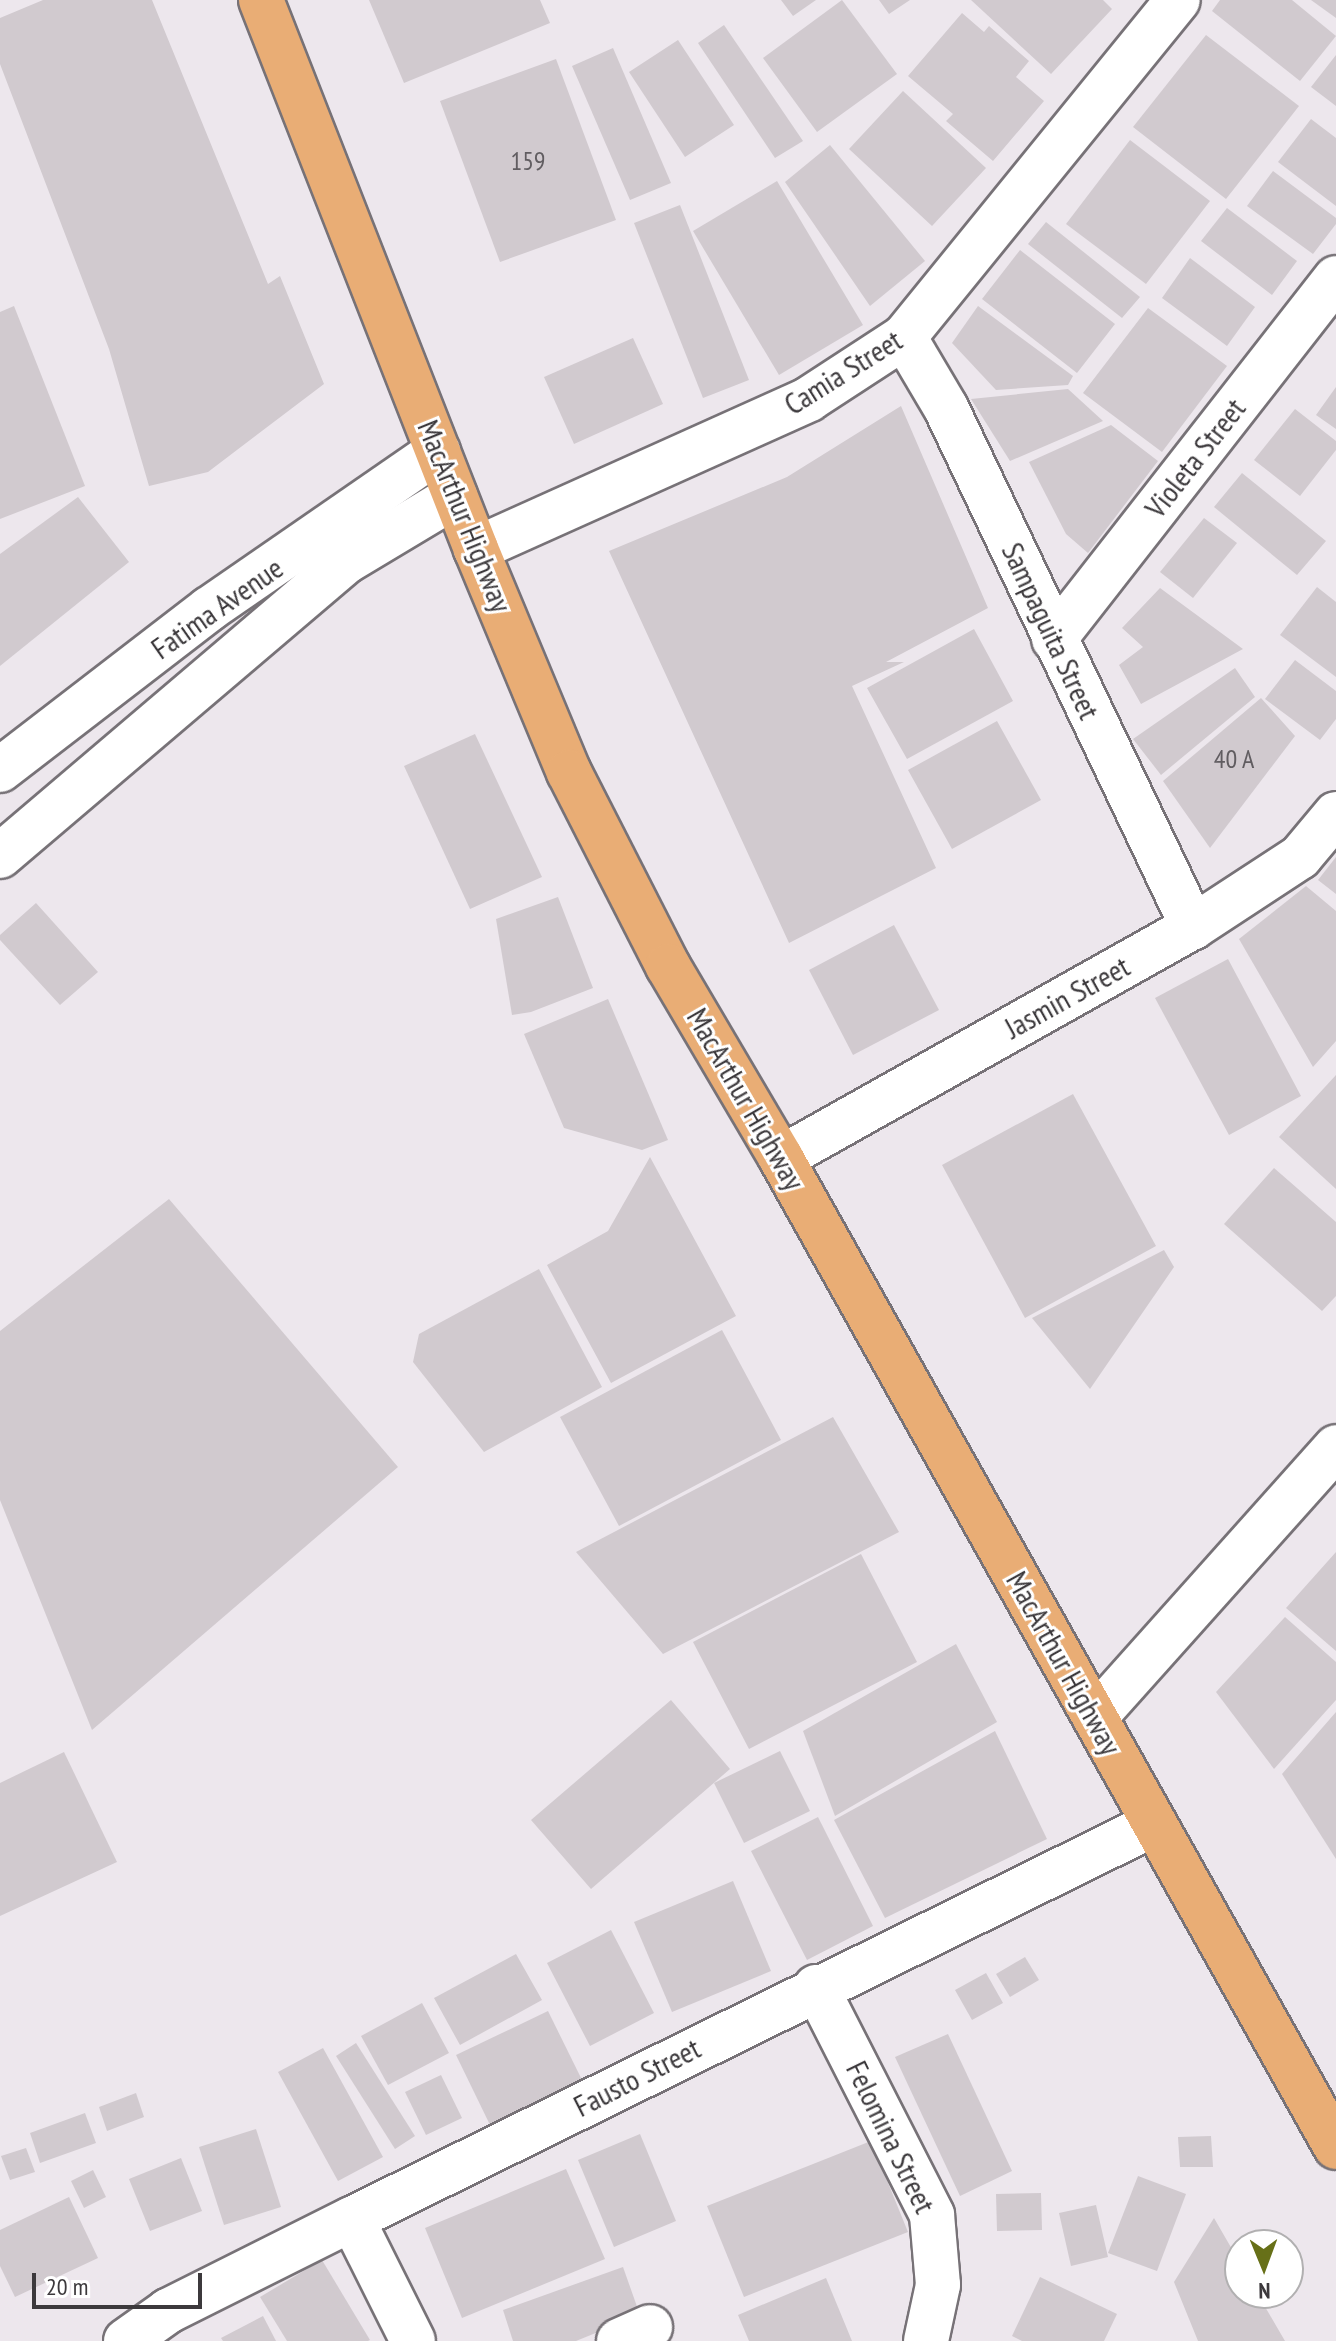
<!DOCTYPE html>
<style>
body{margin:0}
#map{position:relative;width:1336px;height:2341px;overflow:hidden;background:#ede7ed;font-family:"PT Sans Narrow",sans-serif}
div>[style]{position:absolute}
.building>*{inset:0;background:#d1cacf}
.roads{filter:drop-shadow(2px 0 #777277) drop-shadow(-2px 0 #777277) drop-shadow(0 2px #777277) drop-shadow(0 -2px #777277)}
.minor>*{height:44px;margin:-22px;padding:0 22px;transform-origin:22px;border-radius:22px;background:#fff}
.highway>*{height:44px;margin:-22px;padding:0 22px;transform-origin:22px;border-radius:22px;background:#e9ad75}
span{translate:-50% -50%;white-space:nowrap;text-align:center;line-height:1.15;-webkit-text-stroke:6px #fff;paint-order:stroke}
.number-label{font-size:26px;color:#615d61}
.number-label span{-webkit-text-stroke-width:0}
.street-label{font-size:30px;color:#3c393c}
.north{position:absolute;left:1224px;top:2229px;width:80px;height:80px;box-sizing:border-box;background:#fff;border:2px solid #b1b0b1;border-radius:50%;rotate:179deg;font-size:22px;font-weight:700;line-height:32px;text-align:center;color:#3c393c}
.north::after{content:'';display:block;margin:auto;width:28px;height:36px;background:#677018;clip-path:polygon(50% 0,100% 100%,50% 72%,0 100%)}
.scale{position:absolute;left:32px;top:2273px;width:170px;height:36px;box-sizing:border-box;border:4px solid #3c393c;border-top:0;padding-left:10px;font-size:24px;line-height:28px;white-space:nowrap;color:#3c393c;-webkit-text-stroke:6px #fff;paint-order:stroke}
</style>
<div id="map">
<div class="building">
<div style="clip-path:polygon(43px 0,152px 0,268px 284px,280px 276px,324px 384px,208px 472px,149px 486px,109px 349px,0 64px,0 18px)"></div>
<div style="clip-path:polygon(369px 0,540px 0,550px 23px,404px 83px)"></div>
<div style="clip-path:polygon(781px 0,816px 0,793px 16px)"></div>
<div style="clip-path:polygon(842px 0,897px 74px,817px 132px,763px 58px)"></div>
<div style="clip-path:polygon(879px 0,910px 0,889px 14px)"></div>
<div style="clip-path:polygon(971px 0,1103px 0,1112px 9px,1051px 74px)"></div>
<div style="clip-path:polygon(1220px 0,1292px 0,1336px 36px,1300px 81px,1212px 11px)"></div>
<div style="clip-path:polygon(1311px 0,1336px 0,1336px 18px)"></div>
<div style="clip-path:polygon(962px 13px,984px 32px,989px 26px,1029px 61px,1016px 77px,1044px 101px,993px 161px,946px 121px,953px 114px,908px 76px)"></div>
<div style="clip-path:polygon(724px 25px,803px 141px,775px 158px,698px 43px)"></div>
<div style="clip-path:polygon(1206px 35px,1299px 106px,1226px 199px,1133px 127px)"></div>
<div style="clip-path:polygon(678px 40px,734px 125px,685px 157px,629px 72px)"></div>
<div style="clip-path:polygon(613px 48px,671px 183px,630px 200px,572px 66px)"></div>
<div style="clip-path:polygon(1336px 55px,1336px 106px,1311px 87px)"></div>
<div style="clip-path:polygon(556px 59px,616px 220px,500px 262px,440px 101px)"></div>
<div style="clip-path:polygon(903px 91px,986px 168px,932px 226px,849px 149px)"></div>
<div style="clip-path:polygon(1311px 119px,1336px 138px,1336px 206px,1278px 162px)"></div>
<div style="clip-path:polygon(1130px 140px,1210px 201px,1146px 284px,1066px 224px)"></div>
<div style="clip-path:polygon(830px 145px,925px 261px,870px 306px,785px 182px)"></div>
<div style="clip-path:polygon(1273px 171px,1336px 218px,1336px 224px,1313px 254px,1247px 206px)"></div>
<div style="clip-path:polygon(777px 181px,863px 325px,779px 375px,693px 231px)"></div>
<div style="clip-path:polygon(680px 205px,749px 380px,703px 398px,634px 223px)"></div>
<div style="clip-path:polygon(1227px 208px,1297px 261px,1272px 295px,1201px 241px)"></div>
<div style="clip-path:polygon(1046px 222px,1140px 297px,1122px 318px,1028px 244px)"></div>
<div style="clip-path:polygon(1020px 250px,1115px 324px,1077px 373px,982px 299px)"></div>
<div style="clip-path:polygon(1190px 258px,1255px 307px,1227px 346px,1162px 298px)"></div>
<div style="clip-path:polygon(14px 306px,85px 486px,0 519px,0 312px)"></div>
<div style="clip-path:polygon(978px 306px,1073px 376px,1068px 385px,996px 390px,952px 343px)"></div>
<div style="clip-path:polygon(1148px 308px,1227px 366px,1162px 452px,1083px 393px)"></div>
<div style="clip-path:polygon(633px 338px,663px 404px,574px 444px,544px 377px)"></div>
<div style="clip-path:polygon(1336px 387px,1336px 429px,1316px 415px)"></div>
<div style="clip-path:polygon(1068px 389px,1103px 421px,1010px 461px,971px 399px)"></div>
<div style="clip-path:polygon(901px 406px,988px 608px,886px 662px,904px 662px,852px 686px,936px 868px,789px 943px,609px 551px,787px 477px)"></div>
<div style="clip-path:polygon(1295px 409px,1336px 441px,1336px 450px,1300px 496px,1254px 460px)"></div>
<div style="clip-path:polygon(1111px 425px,1158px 461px,1088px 553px,1066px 534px,1029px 462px)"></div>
<div style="clip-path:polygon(1242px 473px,1326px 541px,1297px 575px,1214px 507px)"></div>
<div style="clip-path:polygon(78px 497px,129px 562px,0 666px,0 554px)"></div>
<div style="clip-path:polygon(1204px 518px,1237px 543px,1193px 598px,1160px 572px)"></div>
<div style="clip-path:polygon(1317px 587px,1336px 602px,1336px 677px,1280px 635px)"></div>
<div style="clip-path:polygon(1160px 588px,1243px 649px,1141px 704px,1119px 665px,1143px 647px,1122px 628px)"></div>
<div style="clip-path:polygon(974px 629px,1013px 701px,907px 759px,867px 688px)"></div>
<div style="clip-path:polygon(1295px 660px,1336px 691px,1336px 719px,1320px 740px,1265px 699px)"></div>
<div style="clip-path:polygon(1235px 668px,1255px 697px,1161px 775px,1133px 739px)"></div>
<div style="clip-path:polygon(1261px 698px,1295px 736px,1210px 848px,1163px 781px)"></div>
<div style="clip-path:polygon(997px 721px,1041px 800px,952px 849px,908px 770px)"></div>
<div style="clip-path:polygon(475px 734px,542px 877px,470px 909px,404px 766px)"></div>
<div style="clip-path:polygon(1336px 857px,1336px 894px,1318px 880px)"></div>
<div style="clip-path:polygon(1306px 886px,1336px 911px,1336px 1041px,1313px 1067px,1239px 939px)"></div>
<div style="clip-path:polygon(558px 897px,593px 988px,531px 1012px,512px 1015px,496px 919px)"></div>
<div style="clip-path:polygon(36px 903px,98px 972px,60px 1005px,0 940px,0 935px)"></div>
<div style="clip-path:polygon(894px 925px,939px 1010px,853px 1055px,809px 970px)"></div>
<div style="clip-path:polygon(1228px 959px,1301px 1096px,1229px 1135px,1155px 998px)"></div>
<div style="clip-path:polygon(608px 999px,668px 1140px,642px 1150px,564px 1128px,524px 1034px)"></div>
<div style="clip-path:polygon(1336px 1075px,1336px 1189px,1279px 1137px)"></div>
<div style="clip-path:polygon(1073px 1094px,1156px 1246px,1025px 1318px,942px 1165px)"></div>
<div style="clip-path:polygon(650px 1157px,736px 1316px,611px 1383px,547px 1265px,608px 1231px)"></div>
<div style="clip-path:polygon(1274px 1168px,1336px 1222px,1336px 1296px,1322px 1311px,1224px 1224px)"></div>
<div style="clip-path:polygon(169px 1199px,398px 1467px,92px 1730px,0 1500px,0 1331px)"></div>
<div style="clip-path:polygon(1164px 1250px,1174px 1267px,1090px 1389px,1032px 1318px)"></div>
<div style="clip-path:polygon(539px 1269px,602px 1387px,484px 1452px,413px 1362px,419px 1334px)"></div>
<div style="clip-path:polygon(722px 1330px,781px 1440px,619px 1526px,560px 1417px)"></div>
<div style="clip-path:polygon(833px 1417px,899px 1532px,663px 1654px,576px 1552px)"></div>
<div style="clip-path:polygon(1336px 1552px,1336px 1651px,1286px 1608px)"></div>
<div style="clip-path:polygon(861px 1554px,917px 1662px,749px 1749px,693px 1642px)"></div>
<div style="clip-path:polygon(1285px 1617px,1336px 1662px,1336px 1700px,1274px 1769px,1216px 1692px)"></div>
<div style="clip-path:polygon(956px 1644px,997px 1722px,835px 1816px,803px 1731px)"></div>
<div style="clip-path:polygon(671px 1700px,730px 1769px,591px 1889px,531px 1820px)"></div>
<div style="clip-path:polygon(1336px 1712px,1336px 1859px,1282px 1774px)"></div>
<div style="clip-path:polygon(995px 1731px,1047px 1839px,885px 1918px,834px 1820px)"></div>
<div style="clip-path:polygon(780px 1751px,810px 1811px,744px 1843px,714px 1783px)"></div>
<div style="clip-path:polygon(64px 1752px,117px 1862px,0 1916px,0 1783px)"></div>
<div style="clip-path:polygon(818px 1817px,873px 1926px,807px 1960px,751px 1851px)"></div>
<div style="clip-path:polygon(733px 1881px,771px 1971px,672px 2012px,634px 1922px)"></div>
<div style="clip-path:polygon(611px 1930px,654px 2013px,590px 2046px,547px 1963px)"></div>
<div style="clip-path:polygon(516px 1954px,542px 2000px,460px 2045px,434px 1998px)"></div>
<div style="clip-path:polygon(1025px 1957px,1039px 1980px,1010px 1997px,996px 1974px)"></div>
<div style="clip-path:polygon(986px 1973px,1003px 2003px,972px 2020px,955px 1990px)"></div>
<div style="clip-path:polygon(422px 2003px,449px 2053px,388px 2085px,361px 2036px)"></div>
<div style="clip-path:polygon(548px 2011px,583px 2082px,491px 2127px,456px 2055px)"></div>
<div style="clip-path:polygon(948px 2034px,1012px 2171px,960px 2196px,895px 2057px)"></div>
<div style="clip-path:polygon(356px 2043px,415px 2136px,395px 2149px,336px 2056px)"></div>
<div style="clip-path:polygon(323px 2048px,383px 2157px,338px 2181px,278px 2072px)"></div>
<div style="clip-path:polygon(441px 2075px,462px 2118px,426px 2135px,405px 2092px)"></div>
<div style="clip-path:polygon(136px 2093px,144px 2117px,107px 2131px,99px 2107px)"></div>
<div style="clip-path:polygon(85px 2113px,96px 2143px,40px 2163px,30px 2133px)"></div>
<div style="clip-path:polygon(256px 2129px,281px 2207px,224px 2225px,199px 2147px)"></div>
<div style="clip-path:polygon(640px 2134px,676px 2221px,614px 2247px,578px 2160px)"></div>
<div style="clip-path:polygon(1211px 2136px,1213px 2167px,1180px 2167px,1178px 2137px)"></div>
<div style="clip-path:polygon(871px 2141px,908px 2232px,744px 2297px,707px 2206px)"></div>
<div style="clip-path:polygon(26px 2148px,35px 2172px,10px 2180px,1px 2156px)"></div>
<div style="clip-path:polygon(181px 2158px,202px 2211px,150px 2231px,129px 2179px)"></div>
<div style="clip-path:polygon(566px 2169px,605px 2259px,462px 2318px,425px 2228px)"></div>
<div style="clip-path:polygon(93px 2170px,106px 2197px,84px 2208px,71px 2181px)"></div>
<div style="clip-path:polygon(1138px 2176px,1186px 2194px,1157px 2271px,1108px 2253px)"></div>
<div style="clip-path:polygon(1041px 2193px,1042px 2230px,997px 2231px,996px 2194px)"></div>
<div style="clip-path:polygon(69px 2197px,98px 2258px,15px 2297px,0 2266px,0 2230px)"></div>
<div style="clip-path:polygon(1096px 2205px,1108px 2257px,1071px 2266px,1059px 2213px)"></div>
<div style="clip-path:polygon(1214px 2218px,1240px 2263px,1240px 2293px,1257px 2293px,1285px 2341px,1198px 2341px,1174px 2282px)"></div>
<div style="clip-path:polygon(322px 2260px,370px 2340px,368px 2341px,287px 2341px,260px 2297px)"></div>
<div style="clip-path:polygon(623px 2267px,640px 2315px,576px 2341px,513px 2341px,503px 2310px)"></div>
<div style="clip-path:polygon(1040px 2277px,1117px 2314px,1104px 2341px,1022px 2341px,1012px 2336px)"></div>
<div style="clip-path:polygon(826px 2278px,852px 2341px,749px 2341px,738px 2315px)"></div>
<div style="clip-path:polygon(263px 2316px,276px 2341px,223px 2341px,221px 2338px)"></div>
</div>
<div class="roads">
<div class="minor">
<div style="left:904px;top:337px;width:82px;rotate:59.4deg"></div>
<div style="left:946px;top:408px;width:575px;rotate:64.55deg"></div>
<div style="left:476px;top:549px;width:365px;rotate:-24.2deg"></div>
<div style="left:809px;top:399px;width:113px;rotate:-33.1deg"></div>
<div style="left:904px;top:337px;width:434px;rotate:-50.9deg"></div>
<div style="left:1054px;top:639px;width:458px;rotate:-52deg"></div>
<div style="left:0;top:770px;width:264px;rotate:-37.6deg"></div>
<div style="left:209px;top:609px;width:278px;rotate:-34.6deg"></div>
<div style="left:0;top:856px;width:455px;rotate:-40.4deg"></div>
<div style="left:347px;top:561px;width:126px;rotate:-31deg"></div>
<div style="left:781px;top:1158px;width:472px;rotate:-29.3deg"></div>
<div style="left:1193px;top:927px;width:128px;rotate:-33.2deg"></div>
<div style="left:1300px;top:857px;width:56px;rotate:-50.1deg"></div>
<div style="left:1095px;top:1717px;width:362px;rotate:-48.2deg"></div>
<div style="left:816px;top:1987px;width:256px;rotate:63deg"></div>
<div style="left:932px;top:2215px;width:70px;rotate:85.1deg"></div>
<div style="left:938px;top:2285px;width:57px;rotate:102.1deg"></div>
<div style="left:352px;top:2219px;width:136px;rotate:63.4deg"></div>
<div style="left:126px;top:2341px;width:52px;rotate:-35.5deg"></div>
<div style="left:168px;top:2311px;width:206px;rotate:-26.6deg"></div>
<div style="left:352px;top:2219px;width:894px;rotate:-26.22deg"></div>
<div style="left:619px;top:2341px;width:34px;rotate:-24deg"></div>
</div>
<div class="highway">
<div style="left:261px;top:0;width:590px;rotate:68.61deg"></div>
<div style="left:476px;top:549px;width:242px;rotate:67.4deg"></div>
<div style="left:569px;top:772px;width:218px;rotate:63deg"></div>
<div style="left:668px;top:966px;width:223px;rotate:59.5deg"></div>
<div style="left:781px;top:1158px;width:1134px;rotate:60.7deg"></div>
</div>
</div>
<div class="number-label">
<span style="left:528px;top:161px">159</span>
<span style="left:1234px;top:759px">40 A</span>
</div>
<div class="street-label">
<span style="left:843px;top:372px;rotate:-32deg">Camia Street</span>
<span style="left:1195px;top:458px;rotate:-52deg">Violeta Street</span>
<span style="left:465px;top:516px;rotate:68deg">MacArthur Highway</span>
<span style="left:217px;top:608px;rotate:-35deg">Fatima Avenue</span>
<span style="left:1051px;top:631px;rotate:65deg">Sampaguita Street</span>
<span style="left:1067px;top:997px;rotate:-29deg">Jasmin Street</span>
<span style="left:746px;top:1099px;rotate:60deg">MacArthur Highway</span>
<span style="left:1064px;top:1663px;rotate:61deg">MacArthur Highway</span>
<span style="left:637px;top:2077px;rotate:-27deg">Fausto Street</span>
<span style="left:891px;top:2137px;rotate:64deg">Felomina Street</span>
</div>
<div class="north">N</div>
<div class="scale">20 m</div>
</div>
